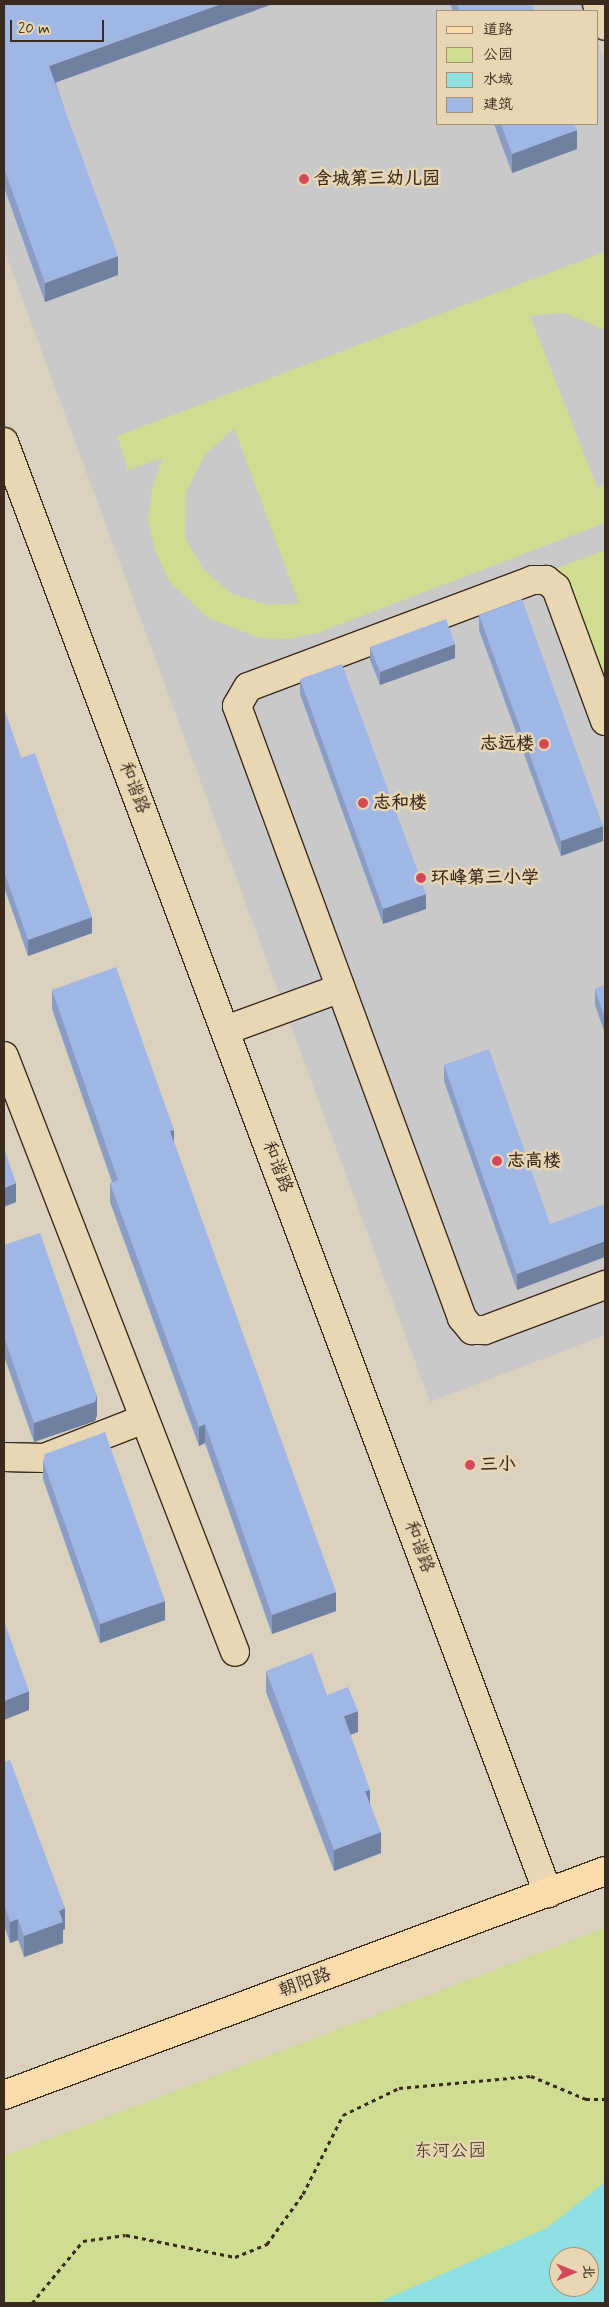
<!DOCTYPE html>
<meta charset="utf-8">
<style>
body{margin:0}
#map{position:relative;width:609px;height:2307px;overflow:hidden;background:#dad1be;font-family:Mynerve,"LXGW WenKai TC",sans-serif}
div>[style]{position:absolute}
.built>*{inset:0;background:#c9c9ca}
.green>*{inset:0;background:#cedd91}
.water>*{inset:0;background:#8ee0e5}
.path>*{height:3px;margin-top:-1.5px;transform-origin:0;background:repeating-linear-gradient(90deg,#3b2a1e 0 4px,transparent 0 8px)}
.roads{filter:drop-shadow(1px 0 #3b2a1e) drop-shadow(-1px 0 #3b2a1e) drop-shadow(0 1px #3b2a1e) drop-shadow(0 -1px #3b2a1e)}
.minor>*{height:28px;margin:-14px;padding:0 14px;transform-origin:14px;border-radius:14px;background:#e9d7b4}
.major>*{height:28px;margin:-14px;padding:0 14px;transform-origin:14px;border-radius:14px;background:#fddcac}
.wall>*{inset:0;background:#8a9dc5}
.shaded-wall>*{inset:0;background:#7080a0}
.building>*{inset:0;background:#a0b7e5}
.dots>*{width:14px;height:14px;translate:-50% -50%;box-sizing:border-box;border:2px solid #e9d7b4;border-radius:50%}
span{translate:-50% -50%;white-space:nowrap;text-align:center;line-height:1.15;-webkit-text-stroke:5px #e9d7b4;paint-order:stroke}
.poi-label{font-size:18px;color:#3b2a1e;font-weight:700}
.left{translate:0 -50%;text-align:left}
.right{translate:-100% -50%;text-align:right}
.street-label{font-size:18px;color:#3b2a1e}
.park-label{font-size:18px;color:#51452f}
.frame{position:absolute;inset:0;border:5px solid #3b2a1e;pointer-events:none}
.legend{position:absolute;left:436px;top:10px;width:162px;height:115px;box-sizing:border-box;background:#e9d7b4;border:1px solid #a39278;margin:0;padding:6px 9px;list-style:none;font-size:15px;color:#3b2a1e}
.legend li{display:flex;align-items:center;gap:10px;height:25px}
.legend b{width:25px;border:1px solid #a39278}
.north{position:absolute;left:549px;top:2247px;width:50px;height:50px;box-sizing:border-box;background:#e9d7b4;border:1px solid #a39278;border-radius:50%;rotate:89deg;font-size:14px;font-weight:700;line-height:20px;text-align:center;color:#3b2a1e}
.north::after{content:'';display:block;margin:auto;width:18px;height:22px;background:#d1495b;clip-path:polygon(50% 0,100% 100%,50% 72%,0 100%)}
.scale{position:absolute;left:10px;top:20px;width:94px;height:22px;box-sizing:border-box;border:2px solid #3b2a1e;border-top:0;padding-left:6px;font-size:15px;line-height:18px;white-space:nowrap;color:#3b2a1e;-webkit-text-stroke:4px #e9d7b4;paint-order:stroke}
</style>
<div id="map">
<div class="built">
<div style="clip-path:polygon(4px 4px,585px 4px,587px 11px,438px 11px,438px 124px,598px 124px,598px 42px,605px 63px,605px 1335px,430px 1402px,4px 249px)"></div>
</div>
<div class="green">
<div style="clip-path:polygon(evenodd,605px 252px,605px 330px,565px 313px,530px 316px,598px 489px,605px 483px,605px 523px,317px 633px,288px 639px,260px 638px,208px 618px,169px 581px,155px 550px,148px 519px,152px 489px,163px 458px,128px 470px,117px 436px,605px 252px,234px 428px,299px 603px,267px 605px,231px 593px,203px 569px,185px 537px,186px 492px,205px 455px,234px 428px)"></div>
<div style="clip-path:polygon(605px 550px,605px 702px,555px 569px)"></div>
<div style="clip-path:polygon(evenodd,605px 1928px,605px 2303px,4px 2303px,4px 2156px,605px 1928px,559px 2257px,589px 2257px,589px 2287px,559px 2287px,559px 2257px)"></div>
</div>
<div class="water">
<div style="clip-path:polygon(evenodd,605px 2182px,605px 2303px,377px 2303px,547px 2228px,605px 2182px,559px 2257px,589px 2257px,589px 2287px,559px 2287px,559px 2257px)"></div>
</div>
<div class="path">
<div style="left:32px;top:2303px;width:80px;rotate:-50.6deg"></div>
<div style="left:83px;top:2241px;width:43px;rotate:-7.9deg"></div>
<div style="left:126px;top:2235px;width:111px;rotate:11.4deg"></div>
<div style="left:235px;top:2257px;width:35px;rotate:-22deg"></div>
<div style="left:267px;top:2244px;width:62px;rotate:-54.2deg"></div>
<div style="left:303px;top:2194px;width:89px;rotate:-63.1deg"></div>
<div style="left:343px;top:2115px;width:62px;rotate:-25.7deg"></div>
<div style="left:399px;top:2088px;width:133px;rotate:-5.2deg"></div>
<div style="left:531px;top:2076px;width:60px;rotate:22.7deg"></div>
<div style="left:586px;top:2099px;width:19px"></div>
</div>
<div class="roads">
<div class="minor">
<div style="left:597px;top:4px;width:23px;rotate:70deg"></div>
<div style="left:4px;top:442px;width:1550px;rotate:69.45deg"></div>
<div style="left:605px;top:721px;width:142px;rotate:-110.2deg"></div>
<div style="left:556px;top:588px;width:13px;rotate:-141deg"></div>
<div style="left:546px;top:580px;width:13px;rotate:180deg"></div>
<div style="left:533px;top:580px;width:304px;rotate:159.4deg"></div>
<div style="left:248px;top:687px;width:22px;rotate:120deg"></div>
<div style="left:237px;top:706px;width:652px;rotate:69.81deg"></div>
<div style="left:462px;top:1318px;width:16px;rotate:50deg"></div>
<div style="left:472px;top:1330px;width:13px"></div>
<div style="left:485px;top:1330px;width:128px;rotate:-20.6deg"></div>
<div style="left:226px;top:1030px;width:122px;rotate:-20.1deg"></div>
<div style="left:4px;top:1056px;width:639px;rotate:68.81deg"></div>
<div style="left:4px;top:1457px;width:40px;rotate:1.4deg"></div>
<div style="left:44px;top:1458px;width:107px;rotate:-21.3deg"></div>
</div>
<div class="major">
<div style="left:4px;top:2095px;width:641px;rotate:-20.44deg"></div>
</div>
</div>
<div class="wall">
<div style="clip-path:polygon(4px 4px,56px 83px,118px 275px,45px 302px,4px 187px)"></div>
<div style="clip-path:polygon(450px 4px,531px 4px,534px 11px,453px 11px)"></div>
<div style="clip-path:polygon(494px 124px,574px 124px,577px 149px,512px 173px)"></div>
<div style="clip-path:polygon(479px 615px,603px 841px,561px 856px,479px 630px)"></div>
<div style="clip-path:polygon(370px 647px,455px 658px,380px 685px,370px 660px)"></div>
<div style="clip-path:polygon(300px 679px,426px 909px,383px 924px,300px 694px)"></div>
<div style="clip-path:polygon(4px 709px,21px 758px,92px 933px,28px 956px,4px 887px)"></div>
<div style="clip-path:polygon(605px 985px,605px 1034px,595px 1005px,595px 989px)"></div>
<div style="clip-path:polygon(52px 990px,174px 1142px,336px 1611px,272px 1634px,205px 1443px,199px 1446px,110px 1202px,110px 1183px,112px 1182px,52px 1009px)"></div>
<div style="clip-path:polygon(444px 1065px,550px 1224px,517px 1290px,444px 1081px)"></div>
<div style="clip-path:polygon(4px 1245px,97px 1415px,95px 1421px,34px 1442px,4px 1356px)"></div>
<div style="clip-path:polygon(43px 1461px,165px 1620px,100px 1643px,43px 1479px)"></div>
<div style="clip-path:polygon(266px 1671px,327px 1695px,358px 1732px,350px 1735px,370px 1804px,381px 1853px,334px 1871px,266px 1692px)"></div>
<div style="clip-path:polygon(4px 1762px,65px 1929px,63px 1930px,63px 1943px,24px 1957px,18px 1940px,10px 1943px,4px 1925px)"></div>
</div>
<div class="shaded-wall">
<div style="clip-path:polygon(221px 4px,273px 4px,49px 85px,49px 66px)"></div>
<div style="clip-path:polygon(577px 130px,577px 149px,512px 173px,512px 154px)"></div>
<div style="clip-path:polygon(118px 256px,118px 275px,45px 302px,45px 283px)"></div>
<div style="clip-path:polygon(455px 644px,455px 658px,380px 685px,380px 672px)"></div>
<div style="clip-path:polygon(603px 826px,603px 841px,561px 856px,561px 841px)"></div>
<div style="clip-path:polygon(426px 894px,426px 909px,383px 924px,383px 909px)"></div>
<div style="clip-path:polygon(92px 917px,92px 933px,28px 956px,28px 940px)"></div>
<div style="clip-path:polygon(174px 1130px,174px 1149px,170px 1131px)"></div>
<div style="clip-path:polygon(16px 1183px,16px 1202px,4px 1207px,4px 1188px)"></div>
<div style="clip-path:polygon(605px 1241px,605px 1257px,517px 1290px,517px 1274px)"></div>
<div style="clip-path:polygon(97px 1396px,97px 1415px,95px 1421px,34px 1442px,34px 1423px)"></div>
<div style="clip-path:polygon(205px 1424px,205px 1443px,199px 1446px,199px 1427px)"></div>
<div style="clip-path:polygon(336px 1592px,336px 1611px,272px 1634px,272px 1615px)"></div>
<div style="clip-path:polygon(165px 1601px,165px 1620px,100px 1643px,100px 1624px)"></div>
<div style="clip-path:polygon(29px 1691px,29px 1710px,4px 1720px,4px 1701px)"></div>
<div style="clip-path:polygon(358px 1711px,358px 1732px,344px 1737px,344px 1716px)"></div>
<div style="clip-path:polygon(370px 1790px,370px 1811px,365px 1791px)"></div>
<div style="clip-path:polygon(381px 1832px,381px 1853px,334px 1871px,334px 1850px)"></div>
<div style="clip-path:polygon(65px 1908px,65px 1929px,63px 1930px,63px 1943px,24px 1957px,24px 1936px,59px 1911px)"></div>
<div style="clip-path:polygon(18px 1919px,18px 1940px,10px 1943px,10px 1922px)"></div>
</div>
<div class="building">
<div style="clip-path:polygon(4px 4px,221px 4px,49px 66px,118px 256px,45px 283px,4px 168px)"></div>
<div style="clip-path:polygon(457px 4px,531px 4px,534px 11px,460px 11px)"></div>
<div style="clip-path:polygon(501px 124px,574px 124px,577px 130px,512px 154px)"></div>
<div style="clip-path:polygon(522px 599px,603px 826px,561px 841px,479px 615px)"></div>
<div style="clip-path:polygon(446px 619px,455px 644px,380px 672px,370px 647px)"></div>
<div style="clip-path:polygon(342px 664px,426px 894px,383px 909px,300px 679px)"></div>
<div style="clip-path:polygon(4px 709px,21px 758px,35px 753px,92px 917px,28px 940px,4px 871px)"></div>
<div style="clip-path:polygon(116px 967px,174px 1130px,170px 1131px,336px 1592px,272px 1615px,205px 1424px,199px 1427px,110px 1183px,118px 1180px,52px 990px)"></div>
<div style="clip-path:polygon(605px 985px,605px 1018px,595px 989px)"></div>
<div style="clip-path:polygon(489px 1049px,550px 1224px,605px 1204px,605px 1241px,517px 1274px,444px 1065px)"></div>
<div style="clip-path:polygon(4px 1148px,16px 1183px,4px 1188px)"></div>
<div style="clip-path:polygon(40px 1233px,97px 1396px,95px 1402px,34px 1423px,4px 1337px,4px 1245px)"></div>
<div style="clip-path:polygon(105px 1432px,165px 1601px,100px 1624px,43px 1461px,45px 1454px)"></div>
<div style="clip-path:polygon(4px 1621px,29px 1691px,4px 1701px)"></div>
<div style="clip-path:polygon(312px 1653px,327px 1695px,348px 1687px,358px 1711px,344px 1716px,370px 1790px,365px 1791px,381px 1832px,334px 1850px,266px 1671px)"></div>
<div style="clip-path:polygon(10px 1760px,65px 1908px,59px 1911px,63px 1922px,24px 1936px,18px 1919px,10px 1922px,4px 1904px,4px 1762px)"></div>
</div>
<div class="dots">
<div style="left:304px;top:179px;background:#d1495b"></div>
<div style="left:544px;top:744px;background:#d1495b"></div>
<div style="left:363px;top:803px;background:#d1495b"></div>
<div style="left:421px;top:878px;background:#d1495b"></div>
<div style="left:497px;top:1161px;background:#d1495b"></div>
<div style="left:470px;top:1465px;background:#d1495b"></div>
</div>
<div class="poi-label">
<span class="left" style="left:314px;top:179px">含城第三幼儿园</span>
<span class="right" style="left:534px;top:744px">志远楼</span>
<span class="left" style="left:373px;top:803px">志和楼</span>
<span class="left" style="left:431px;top:878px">环峰第三小学</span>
<span class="left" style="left:507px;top:1161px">志高楼</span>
<span class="left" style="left:480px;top:1465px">三小</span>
</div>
<div class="street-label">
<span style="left:134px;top:788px;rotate:69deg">和谐路</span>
<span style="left:277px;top:1167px;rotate:69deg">和谐路</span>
<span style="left:419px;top:1547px;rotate:70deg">和谐路</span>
<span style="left:305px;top:1983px;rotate:-20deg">朝阳路</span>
</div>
<div class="park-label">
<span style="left:450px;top:2151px">东河公园</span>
</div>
<div class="frame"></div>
<ul class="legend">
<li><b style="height:6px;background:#fddcac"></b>道路</li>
<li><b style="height:14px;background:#cedd91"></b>公园</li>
<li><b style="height:14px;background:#8ee0e5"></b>水域</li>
<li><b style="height:14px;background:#a0b7e5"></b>建筑</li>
</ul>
<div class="north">北</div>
<div class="scale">20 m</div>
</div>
